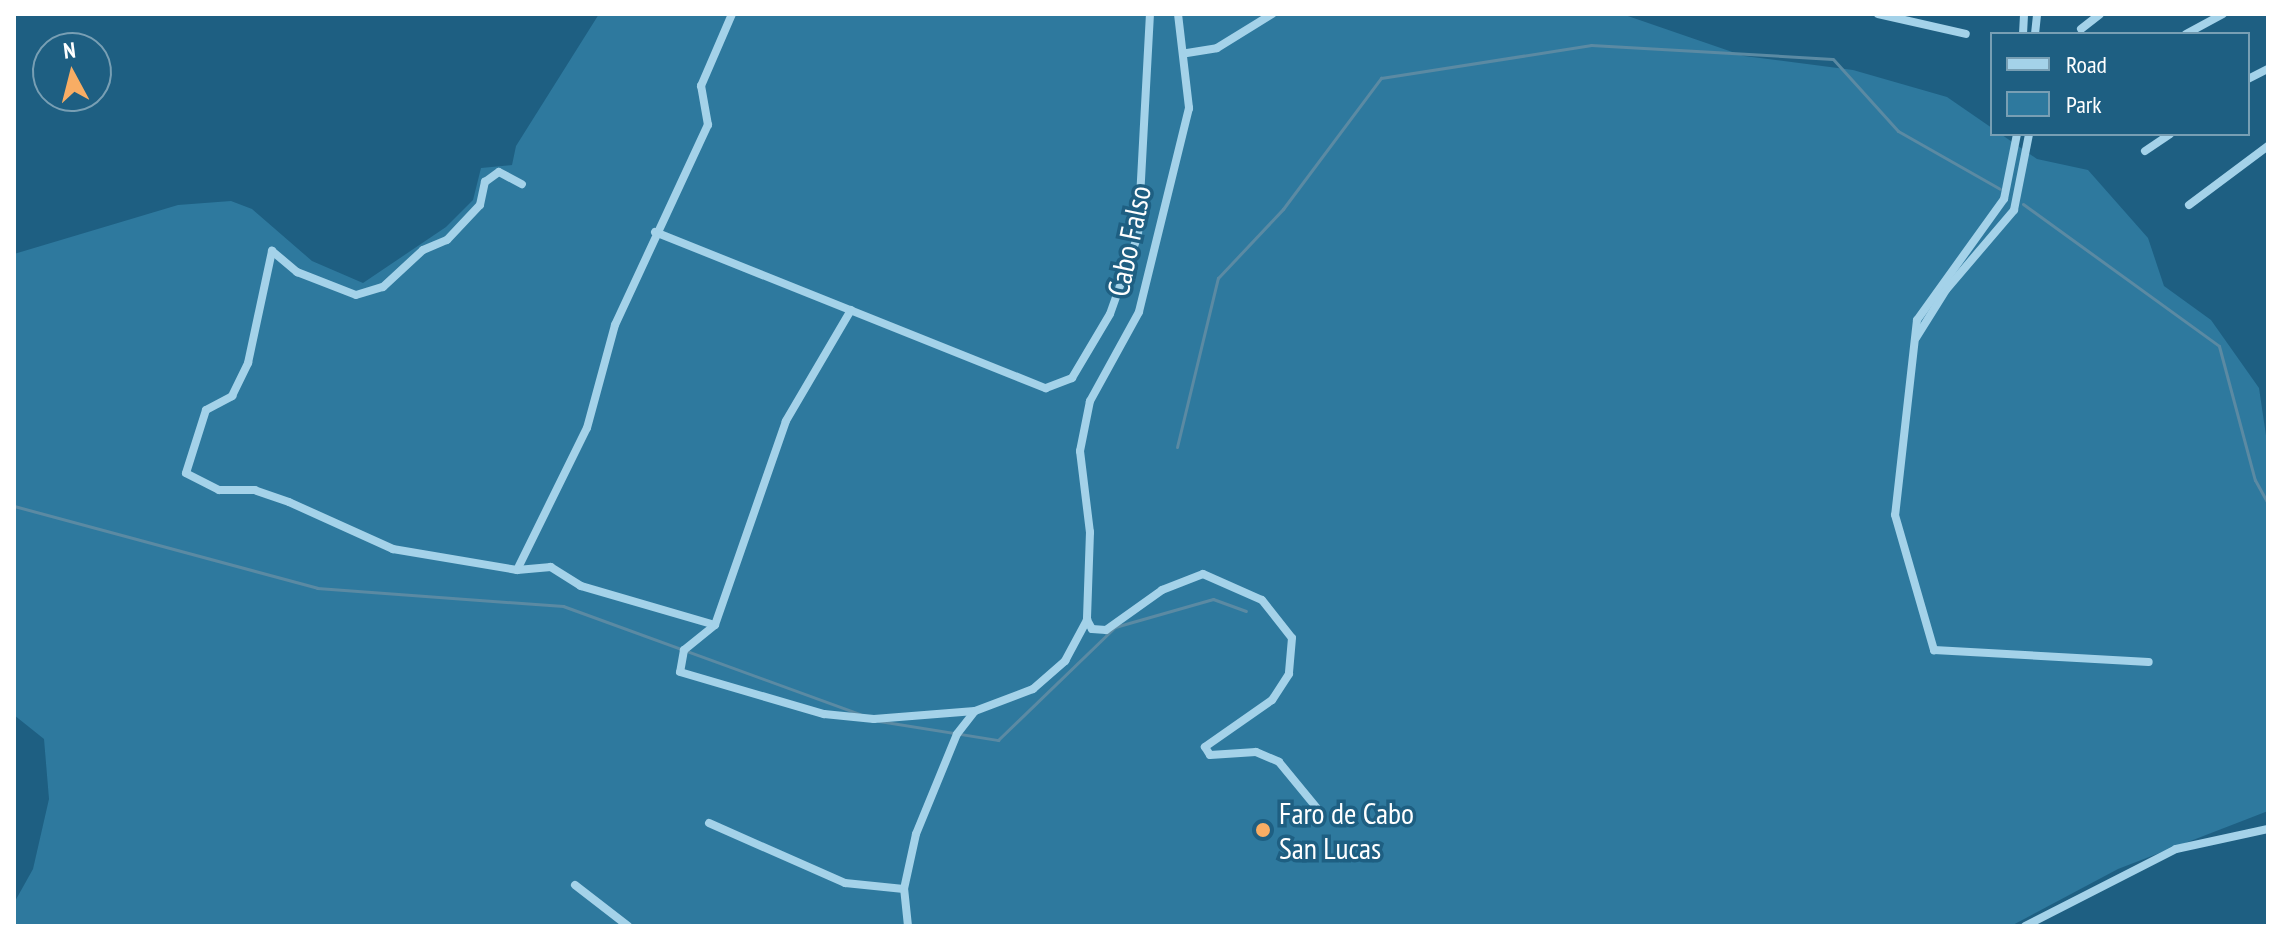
<!DOCTYPE html>
<style>
body{margin:0}
#map{position:relative;width:2282px;height:940px;overflow:hidden;background:#1e5f82;font-family:"PT Sans Narrow",sans-serif}
div>[style]{position:absolute}
.green>*{inset:0;background:#2e799e}
.stream>*{height:3px;margin:-1.5px;padding:0 1.5px;transform-origin:1.5px;border-radius:1.5px;background:#5b8aa3}
.minor>*{height:8px;margin:-4px;padding:0 4px;transform-origin:4px;border-radius:4px;background:#a4d2e9}
.dots>*{width:22px;height:22px;translate:-50% -50%;box-sizing:border-box;border:4px solid #1e5f82;border-radius:50%}
span{translate:-50% -50%;white-space:nowrap;text-align:center;line-height:1.15;-webkit-text-stroke:7px #1e5f82;paint-order:stroke}
.street-label{font-size:30px;color:#fff}
.poi-label{font-size:30px;color:#fff}
.left{translate:0 -50%;text-align:left}
.frame{position:absolute;inset:0;border:16px solid #fff;pointer-events:none}
.legend{position:absolute;left:1990px;top:32px;width:260px;height:104px;box-sizing:border-box;background:#1e5f82;border:2px solid #789fb4;margin:0;padding:10px 14px;list-style:none;font-size:24px;color:#fff}
.legend li{display:flex;align-items:center;gap:16px;height:40px}
.legend b{width:40px;border:2px solid #789fb4}
.north{position:absolute;left:32px;top:32px;width:80px;height:80px;box-sizing:border-box;background:#1e5f82;border:2px solid #789fb4;border-radius:50%;rotate:353deg;font-size:22px;font-weight:700;line-height:32px;text-align:center;color:#fff}
.north::after{content:'';display:block;margin:auto;width:28px;height:36px;background:#f8ad64;clip-path:polygon(50% 0,100% 100%,50% 72%,0 100%)}
</style>
<div id="map">
<div class="green">
<div style="clip-path:polygon(599px 14px,1622px 14px,1744px 56px,1853px 70px,1947px 97px,2037px 159px,2088px 170px,2148px 238px,2164px 286px,2211px 320px,2259px 388px,2268px 449px,2268px 811px,2118px 869px,2011px 926px,14px 926px,14px 903px,33px 869px,49px 799px,44px 739px,14px 715px,14px 254px,178px 205px,231px 201px,252px 209px,312px 261px,363px 283px,446px 227px,473px 200px,481px 168px,512px 165px,516px 146px)"></div>
</div>
<div class="stream">
<div style="left:2023px;top:204px;width:242px;rotate:35.9deg"></div>
<div style="left:2219px;top:346px;width:139px;rotate:75deg"></div>
<div style="left:2255px;top:480px;width:26px;rotate:61deg"></div>
<div style="left:1177px;top:447px;width:174px;rotate:-76.4deg"></div>
<div style="left:1218px;top:278px;width:95px;rotate:-46.7deg"></div>
<div style="left:1283px;top:209px;width:164px;rotate:-53.2deg"></div>
<div style="left:1381px;top:78px;width:213px;rotate:-8.9deg"></div>
<div style="left:1591px;top:45px;width:242px;rotate:3.3deg"></div>
<div style="left:1833px;top:59px;width:97px;rotate:47.9deg"></div>
<div style="left:1898px;top:131px;width:117px;rotate:29.6deg"></div>
<div style="left:14px;top:506px;width:314px;rotate:15.1deg"></div>
<div style="left:317px;top:588px;width:247px;rotate:4.2deg"></div>
<div style="left:563px;top:606px;width:316px;rotate:20deg"></div>
<div style="left:879px;top:721px;width:121px;rotate:9.1deg"></div>
<div style="left:998px;top:740px;width:163px;rotate:-44deg"></div>
<div style="left:1115px;top:627px;width:102px;rotate:-15.9deg"></div>
<div style="left:1213px;top:599px;width:35px;rotate:20deg"></div>
</div>
<div class="minor">
<div style="left:1178px;top:14px;width:95px;rotate:83.3deg"></div>
<div style="left:1189px;top:108px;width:210px;rotate:103.8deg"></div>
<div style="left:1139px;top:312px;width:102px;rotate:118.8deg"></div>
<div style="left:1090px;top:401px;width:51px;rotate:101.3deg"></div>
<div style="left:1080px;top:451px;width:82px;rotate:83deg"></div>
<div style="left:1090px;top:532px;width:88px;rotate:92deg"></div>
<div style="left:1087px;top:620px;width:10px;rotate:61deg"></div>
<div style="left:1092px;top:629px;width:14px;rotate:4deg"></div>
<div style="left:1106px;top:630px;width:69px;rotate:-35.5deg"></div>
<div style="left:1162px;top:590px;width:44px;rotate:-21.3deg"></div>
<div style="left:1203px;top:574px;width:64px;rotate:23.8deg"></div>
<div style="left:1262px;top:600px;width:48px;rotate:51.7deg"></div>
<div style="left:1292px;top:638px;width:36px;rotate:95deg"></div>
<div style="left:1289px;top:674px;width:31px;rotate:123deg"></div>
<div style="left:1272px;top:700px;width:82px;rotate:145deg"></div>
<div style="left:1205px;top:747px;width:9px;rotate:58deg"></div>
<div style="left:1210px;top:755px;width:46px;rotate:-3.7deg"></div>
<div style="left:1256px;top:752px;width:25px;rotate:23deg"></div>
<div style="left:1279px;top:762px;width:66px;rotate:50.5deg"></div>
<div style="left:1878px;top:14px;width:90px;rotate:12.8deg"></div>
<div style="left:2081px;top:29px;width:24px;rotate:-38deg"></div>
<div style="left:2023px;top:34px;width:20px;rotate:-87deg"></div>
<div style="left:2035px;top:34px;width:20px;rotate:-84deg"></div>
<div style="left:2186px;top:34px;width:42px;rotate:-28.4deg"></div>
<div style="left:1187px;top:53px;width:30px;rotate:-9deg"></div>
<div style="left:1217px;top:48px;width:65px;rotate:-31.7deg"></div>
<div style="left:2248px;top:79px;width:22px;rotate:-27deg"></div>
<div style="left:2017px;top:134px;width:66px;rotate:101.3deg"></div>
<div style="left:2004px;top:199px;width:149px;rotate:125.7deg"></div>
<div style="left:1917px;top:320px;width:196px;rotate:96.4deg"></div>
<div style="left:1895px;top:515px;width:141px;rotate:73.9deg"></div>
<div style="left:1934px;top:650px;width:215px;rotate:3.2deg"></div>
<div style="left:2145px;top:151px;width:30px;rotate:-34deg"></div>
<div style="left:2189px;top:205px;width:99px;rotate:-36.8deg"></div>
<div style="left:655px;top:232px;width:421px;rotate:21.8deg"></div>
<div style="left:1046px;top:388px;width:28px;rotate:-21deg"></div>
<div style="left:1072px;top:378px;width:74px;rotate:-59.3deg"></div>
<div style="left:1110px;top:314px;width:84px;rotate:-70.5deg"></div>
<div style="left:1138px;top:235px;width:221px;rotate:-86.9deg"></div>
<div style="left:851px;top:310px;width:129px;rotate:120.4deg"></div>
<div style="left:786px;top:421px;width:216px;rotate:109.2deg"></div>
<div style="left:715px;top:625px;width:40px;rotate:141deg"></div>
<div style="left:684px;top:650px;width:22px;rotate:100deg"></div>
<div style="left:680px;top:672px;width:150px;rotate:16.3deg"></div>
<div style="left:824px;top:714px;width:50px;rotate:5.7deg"></div>
<div style="left:874px;top:719px;width:101px;rotate:-4.5deg"></div>
<div style="left:1916px;top:338px;width:57px;rotate:-58deg"></div>
<div style="left:1946px;top:290px;width:105px;rotate:-49.6deg"></div>
<div style="left:2014px;top:210px;width:77px;rotate:-78.8deg"></div>
<div style="left:517px;top:570px;width:126px;rotate:-170.4deg"></div>
<div style="left:393px;top:549px;width:114px;rotate:-155.7deg"></div>
<div style="left:289px;top:502px;width:36px;rotate:-161deg"></div>
<div style="left:255px;top:490px;width:36px;rotate:180deg"></div>
<div style="left:219px;top:490px;width:37px;rotate:-153deg"></div>
<div style="left:186px;top:473px;width:66px;rotate:-72.4deg"></div>
<div style="left:206px;top:410px;width:30px;rotate:-28deg"></div>
<div style="left:232px;top:396px;width:37px;rotate:-64deg"></div>
<div style="left:248px;top:363px;width:115px;rotate:-77.9deg"></div>
<div style="left:272px;top:251px;width:33px;rotate:40deg"></div>
<div style="left:297px;top:272px;width:63px;rotate:21.3deg"></div>
<div style="left:356px;top:295px;width:28px;rotate:-17deg"></div>
<div style="left:383px;top:287px;width:54px;rotate:-42.8deg"></div>
<div style="left:423px;top:250px;width:26px;rotate:-23deg"></div>
<div style="left:447px;top:240px;width:48px;rotate:-46.7deg"></div>
<div style="left:480px;top:205px;width:24px;rotate:-78deg"></div>
<div style="left:485px;top:182px;width:17px;rotate:-36deg"></div>
<div style="left:499px;top:172px;width:26px;rotate:28deg"></div>
<div style="left:715px;top:625px;width:140px;rotate:-163.8deg"></div>
<div style="left:581px;top:586px;width:36px;rotate:-148deg"></div>
<div style="left:551px;top:567px;width:34px;rotate:175deg"></div>
<div style="left:517px;top:570px;width:158px;rotate:-63.8deg"></div>
<div style="left:587px;top:428px;width:107px;rotate:-74.8deg"></div>
<div style="left:615px;top:325px;width:221px;rotate:-65.1deg"></div>
<div style="left:708px;top:125px;width:40px;rotate:-100deg"></div>
<div style="left:701px;top:86px;width:78px;rotate:-66.7deg"></div>
<div style="left:709px;top:823px;width:149px;rotate:23.8deg"></div>
<div style="left:845px;top:883px;width:59px;rotate:5.8deg"></div>
<div style="left:575px;top:885px;width:67px;rotate:37.7deg"></div>
<div style="left:908px;top:926px;width:37px;rotate:-96deg"></div>
<div style="left:904px;top:889px;width:56px;rotate:-77.7deg"></div>
<div style="left:916px;top:834px;width:108px;rotate:-67.7deg"></div>
<div style="left:957px;top:734px;width:29px;rotate:-52deg"></div>
<div style="left:975px;top:711px;width:62px;rotate:-20.8deg"></div>
<div style="left:1033px;top:689px;width:43px;rotate:-41.2deg"></div>
<div style="left:1065px;top:661px;width:47px;rotate:-61.8deg"></div>
<div style="left:2025px;top:926px;width:169px;rotate:-27deg"></div>
<div style="left:2176px;top:849px;width:94px;rotate:-12.3deg"></div>
</div>
<div class="dots">
<div style="left:1263px;top:830px;background:#f8ad64"></div>
</div>
<div class="street-label">
<span style="left:1129px;top:241px;rotate:-78deg">Cabo Falso</span>
</div>
<div class="poi-label">
<span class="left" style="left:1279px;top:830px">Faro de Cabo<br>San Lucas</span>
</div>
<div class="frame"></div>
<ul class="legend">
<li><b style="height:10px;background:#a4d2e9"></b>Road</li>
<li><b style="height:22px;background:#2e799e"></b>Park</li>
</ul>
<div class="north">N</div>
</div>
